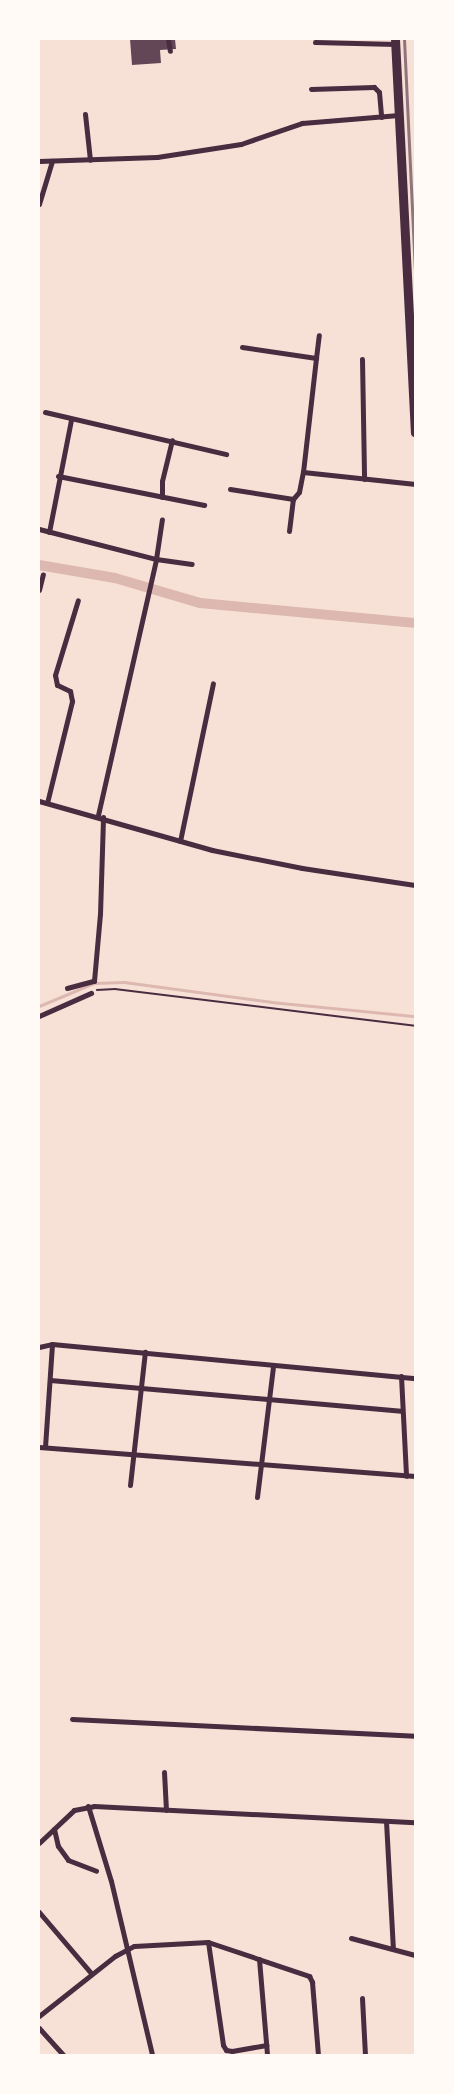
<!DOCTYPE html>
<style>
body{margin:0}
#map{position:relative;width:454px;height:2094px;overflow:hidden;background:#f7e1d7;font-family:"Roboto Condensed",sans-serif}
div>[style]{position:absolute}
.stream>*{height:3px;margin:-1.5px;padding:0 1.5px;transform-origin:1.5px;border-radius:1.5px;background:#dcb8b0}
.canal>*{height:10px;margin:-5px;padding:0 5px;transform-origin:5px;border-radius:5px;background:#dcb8b0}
.building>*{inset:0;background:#644757}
.path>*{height:1.5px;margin:-0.75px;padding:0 0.75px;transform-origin:0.75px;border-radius:0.75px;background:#4a2c40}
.minor>*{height:5px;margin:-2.5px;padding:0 2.5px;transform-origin:2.5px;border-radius:2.5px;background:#4a2c40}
.trunk>*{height:9px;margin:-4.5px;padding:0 4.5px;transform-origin:4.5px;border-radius:4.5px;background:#4a2c40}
.rail>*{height:3px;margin:-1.5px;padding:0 1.5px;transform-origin:1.5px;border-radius:1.5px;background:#8f747c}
span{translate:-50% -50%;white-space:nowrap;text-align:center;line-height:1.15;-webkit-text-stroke:6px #fffaf5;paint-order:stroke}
.frame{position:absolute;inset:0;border:40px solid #fffaf5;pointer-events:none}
</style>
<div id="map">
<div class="stream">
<div style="left:39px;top:1006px;width:60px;rotate:-22.7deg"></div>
<div style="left:94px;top:983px;width:30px;rotate:-2deg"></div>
<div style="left:124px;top:982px;width:148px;rotate:7.7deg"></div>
<div style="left:271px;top:1002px;width:145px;rotate:5.6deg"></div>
</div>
<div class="canal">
<div style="left:39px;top:565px;width:77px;rotate:9.7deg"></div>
<div style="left:115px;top:578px;width:89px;rotate:16.4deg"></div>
<div style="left:200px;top:603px;width:215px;rotate:5.3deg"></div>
</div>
<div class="building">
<div style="clip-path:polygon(130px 39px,175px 39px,176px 49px,160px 50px,161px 63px,132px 65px)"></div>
</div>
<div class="path">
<div style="left:97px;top:990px;width:18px;rotate:-3deg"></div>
<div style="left:115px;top:989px;width:302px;rotate:7deg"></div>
</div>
<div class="minor">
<div style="left:168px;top:39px;width:12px;rotate:81deg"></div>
<div style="left:315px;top:42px;width:81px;rotate:1.4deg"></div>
<div style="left:311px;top:89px;width:63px;rotate:-1.8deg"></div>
<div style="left:374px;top:87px;width:7px;rotate:45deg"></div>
<div style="left:379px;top:92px;width:25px;rotate:85deg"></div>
<div style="left:85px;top:114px;width:46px;rotate:83.8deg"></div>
<div style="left:39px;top:161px;width:118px;rotate:-1.9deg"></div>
<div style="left:157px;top:157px;width:85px;rotate:-8.8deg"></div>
<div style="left:241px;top:144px;width:65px;rotate:-19deg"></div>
<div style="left:302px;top:123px;width:97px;rotate:-4.7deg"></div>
<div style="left:39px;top:204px;width:45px;rotate:-73.2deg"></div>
<div style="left:242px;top:347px;width:75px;rotate:8.5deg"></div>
<div style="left:316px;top:358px;width:115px;rotate:96.5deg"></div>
<div style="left:316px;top:358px;width:23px;rotate:-83deg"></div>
<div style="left:362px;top:359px;width:120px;rotate:89deg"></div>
<div style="left:45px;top:412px;width:186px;rotate:13.1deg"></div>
<div style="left:58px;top:476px;width:149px;rotate:11.2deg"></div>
<div style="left:230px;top:489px;width:64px;rotate:9deg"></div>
<div style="left:293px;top:499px;width:9px;rotate:-49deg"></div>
<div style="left:299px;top:492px;width:20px;rotate:-79deg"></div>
<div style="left:303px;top:472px;width:113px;rotate:6.1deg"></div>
<div style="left:162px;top:497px;width:16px;rotate:-90deg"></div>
<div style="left:162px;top:481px;width:42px;rotate:-76.3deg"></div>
<div style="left:39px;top:529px;width:121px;rotate:14.4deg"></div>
<div style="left:156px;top:559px;width:36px;rotate:8deg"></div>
<div style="left:289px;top:531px;width:32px;rotate:-83deg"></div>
<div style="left:49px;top:532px;width:114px;rotate:-78.9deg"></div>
<div style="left:39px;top:590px;width:16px;rotate:-76deg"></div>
<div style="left:39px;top:801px;width:180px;rotate:15.8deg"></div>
<div style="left:212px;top:850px;width:92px;rotate:11.3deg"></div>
<div style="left:302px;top:868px;width:114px;rotate:8.6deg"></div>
<div style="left:47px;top:803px;width:105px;rotate:-76.2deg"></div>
<div style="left:72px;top:701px;width:10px;rotate:-101deg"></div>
<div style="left:70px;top:691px;width:14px;rotate:-155deg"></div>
<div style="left:57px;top:685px;width:10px;rotate:-101deg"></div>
<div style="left:55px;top:675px;width:78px;rotate:-73deg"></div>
<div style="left:98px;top:815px;width:262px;rotate:-77.2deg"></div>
<div style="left:156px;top:559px;width:40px;rotate:-81.5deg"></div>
<div style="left:180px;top:841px;width:161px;rotate:-78.2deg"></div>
<div style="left:67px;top:988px;width:28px;rotate:-15deg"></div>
<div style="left:94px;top:981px;width:67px;rotate:-84.9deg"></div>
<div style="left:100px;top:914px;width:97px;rotate:-88.2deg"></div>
<div style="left:39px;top:1016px;width:57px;rotate:-23.9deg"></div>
<div style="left:39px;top:1347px;width:13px;rotate:-13deg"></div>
<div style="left:52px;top:1344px;width:365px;rotate:5.4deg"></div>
<div style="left:401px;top:1376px;width:100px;rotate:87.1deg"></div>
<div style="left:50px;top:1380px;width:352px;rotate:5deg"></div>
<div style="left:39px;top:1447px;width:377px;rotate:4.4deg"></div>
<div style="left:45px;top:1447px;width:103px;rotate:-86.1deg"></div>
<div style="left:130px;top:1485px;width:134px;rotate:-83.6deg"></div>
<div style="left:257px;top:1497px;width:132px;rotate:-83deg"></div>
<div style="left:72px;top:1719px;width:343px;rotate:2.8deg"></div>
<div style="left:164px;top:1772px;width:38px;rotate:87deg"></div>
<div style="left:88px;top:1806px;width:78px;rotate:73deg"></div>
<div style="left:111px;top:1881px;width:179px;rotate:76.7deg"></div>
<div style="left:386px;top:1821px;width:128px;rotate:86.9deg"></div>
<div style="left:54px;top:1829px;width:17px;rotate:77deg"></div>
<div style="left:58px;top:1846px;width:17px;rotate:54deg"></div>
<div style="left:68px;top:1860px;width:30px;rotate:21deg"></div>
<div style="left:39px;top:1843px;width:48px;rotate:-43.3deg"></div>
<div style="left:74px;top:1810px;width:20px;rotate:-11deg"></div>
<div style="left:94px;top:1806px;width:321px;rotate:2.9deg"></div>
<div style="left:39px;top:1912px;width:80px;rotate:49.6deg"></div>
<div style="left:351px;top:1938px;width:66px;rotate:14.9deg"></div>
<div style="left:208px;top:1942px;width:104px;rotate:81.7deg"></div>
<div style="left:223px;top:2045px;width:6px;rotate:59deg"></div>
<div style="left:226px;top:2050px;width:6px;rotate:9deg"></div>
<div style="left:232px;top:2051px;width:35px;rotate:-10deg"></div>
<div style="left:259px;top:1959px;width:96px;rotate:85.2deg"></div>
<div style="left:362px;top:1998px;width:57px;rotate:87deg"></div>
<div style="left:39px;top:2016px;width:97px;rotate:-38.3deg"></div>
<div style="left:115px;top:1956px;width:21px;rotate:-28deg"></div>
<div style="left:134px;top:1946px;width:74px;rotate:-3.1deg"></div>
<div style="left:208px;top:1942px;width:107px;rotate:18.6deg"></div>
<div style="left:309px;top:1976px;width:7px;rotate:63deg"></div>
<div style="left:312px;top:1982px;width:73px;rotate:85.3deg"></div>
<div style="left:39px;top:2028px;width:36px;rotate:48deg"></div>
</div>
<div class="trunk">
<div style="left:395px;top:39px;width:394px;rotate:87.1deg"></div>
</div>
<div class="rail">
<div style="left:404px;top:39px;width:230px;rotate:87.3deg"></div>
</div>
<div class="frame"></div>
</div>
